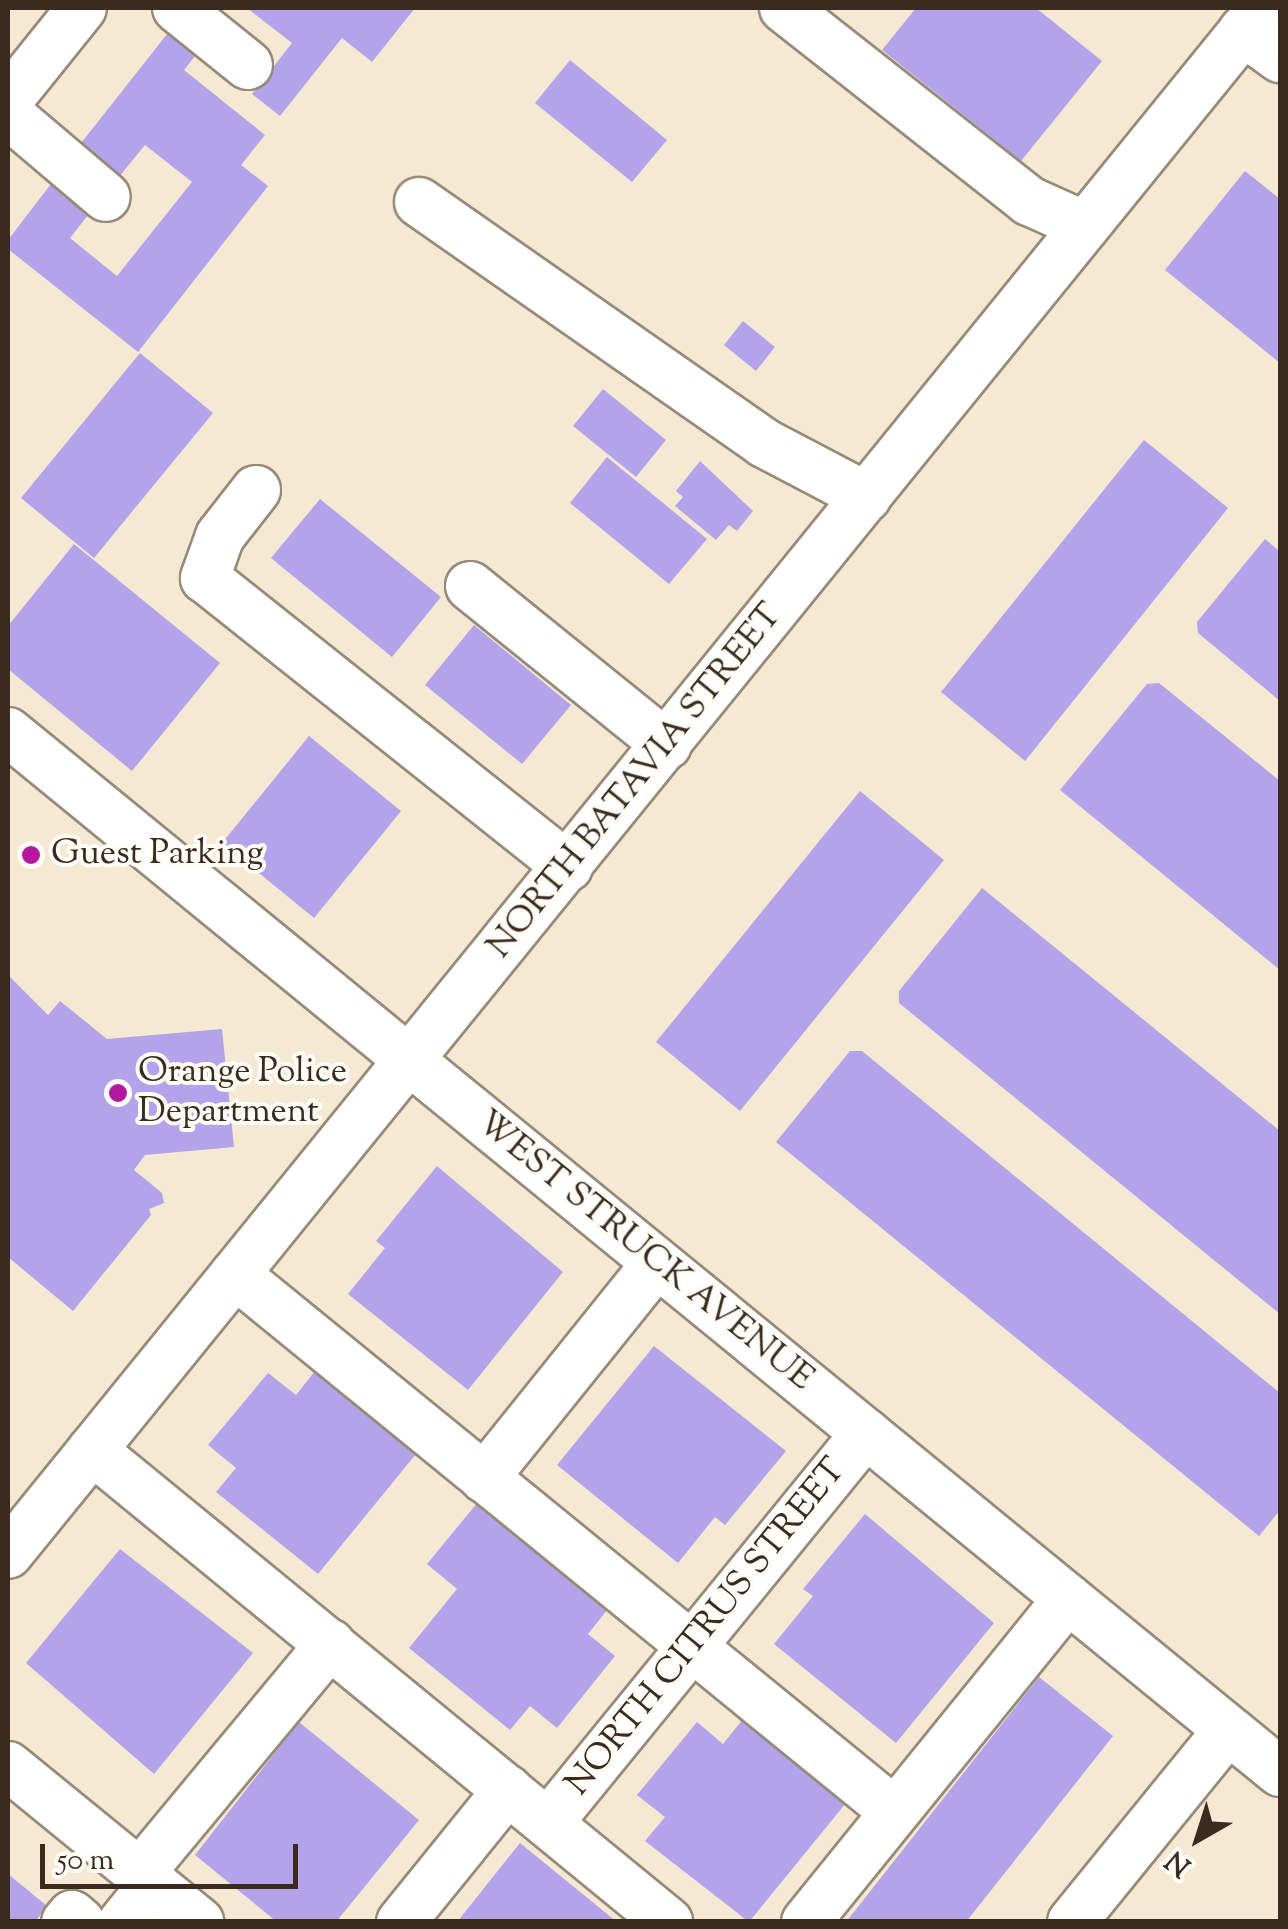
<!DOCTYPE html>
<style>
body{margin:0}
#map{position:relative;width:1288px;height:1929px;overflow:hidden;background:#f6e9d3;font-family:"Sorts Mill Goudy",serif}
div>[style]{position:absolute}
.building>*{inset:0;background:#b3a3ea}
.roads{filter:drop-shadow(2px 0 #988a78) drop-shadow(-2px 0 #988a78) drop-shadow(0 2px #988a78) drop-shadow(0 -2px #988a78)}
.minor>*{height:48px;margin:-24px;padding:0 24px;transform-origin:24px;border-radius:24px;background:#fff}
.dots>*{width:28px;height:28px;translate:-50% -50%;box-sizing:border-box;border:5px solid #fdfcf7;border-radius:50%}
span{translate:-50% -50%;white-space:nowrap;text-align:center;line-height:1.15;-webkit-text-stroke:8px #fdfcf7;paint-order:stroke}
.street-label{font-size:35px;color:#3b2a1e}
.poi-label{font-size:35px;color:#3b2a1e}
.left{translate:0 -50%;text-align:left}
.frame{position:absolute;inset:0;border:10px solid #3b2a1e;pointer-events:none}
.north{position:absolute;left:1148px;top:1789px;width:100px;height:100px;-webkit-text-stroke:8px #fdfcf7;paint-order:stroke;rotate:219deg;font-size:28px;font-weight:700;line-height:40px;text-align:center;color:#3b2a1e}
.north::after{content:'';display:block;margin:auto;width:35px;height:45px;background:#3b2a1e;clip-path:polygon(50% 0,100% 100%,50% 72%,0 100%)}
.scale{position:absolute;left:40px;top:1844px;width:258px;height:45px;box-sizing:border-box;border:5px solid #3b2a1e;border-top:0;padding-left:12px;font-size:30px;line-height:35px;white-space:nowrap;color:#3b2a1e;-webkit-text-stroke:8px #fdfcf7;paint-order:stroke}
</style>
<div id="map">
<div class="building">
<div style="clip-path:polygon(247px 8px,415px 8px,372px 62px,342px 38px,280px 116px,252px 94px,292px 43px)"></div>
<div style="clip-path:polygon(916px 8px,1036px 8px,1102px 61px,1021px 161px,882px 50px)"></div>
<div style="clip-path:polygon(175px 24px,203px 46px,184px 70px,265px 135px,241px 165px,268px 186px,138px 352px,8px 249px,8px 240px,54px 180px,92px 210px,70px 238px,117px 276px,192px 182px,145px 145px,118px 178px,78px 147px)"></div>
<div style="clip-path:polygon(570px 60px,667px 140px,632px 182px,535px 103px)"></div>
<div style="clip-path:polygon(1245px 171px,1280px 199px,1280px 363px,1165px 270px)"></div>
<div style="clip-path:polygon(743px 321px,775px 347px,756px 371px,724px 345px)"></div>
<div style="clip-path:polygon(140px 353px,213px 413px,94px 558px,21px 498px)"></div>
<div style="clip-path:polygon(603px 389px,666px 440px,636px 477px,573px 426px)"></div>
<div style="clip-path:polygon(1144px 440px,1228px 508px,1025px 761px,941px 692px)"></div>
<div style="clip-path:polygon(607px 457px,707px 539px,669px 584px,570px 503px)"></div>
<div style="clip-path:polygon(700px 461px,753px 511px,737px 531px,729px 525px,716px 540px,675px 506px,683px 497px,676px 491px)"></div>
<div style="clip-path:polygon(320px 499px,441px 597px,392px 657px,271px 558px)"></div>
<div style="clip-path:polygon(1265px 539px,1280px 552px,1280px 701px,1198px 633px,1197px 622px)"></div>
<div style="clip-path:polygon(74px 544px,220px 663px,132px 771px,8px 669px,8px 626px)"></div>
<div style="clip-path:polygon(474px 625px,571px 705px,522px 764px,425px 685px)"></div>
<div style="clip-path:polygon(1159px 683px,1280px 781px,1280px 970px,1060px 790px,1147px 684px)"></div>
<div style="clip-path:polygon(309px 736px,401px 811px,314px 918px,222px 843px)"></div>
<div style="clip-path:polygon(860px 791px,944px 860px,740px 1111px,656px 1042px)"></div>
<div style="clip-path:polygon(982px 888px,1280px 1131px,1280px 1314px,899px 1003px,899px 991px)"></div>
<div style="clip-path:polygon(8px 975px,48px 1015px,60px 1001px,107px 1039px,222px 1029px,234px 1147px,145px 1155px,134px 1170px,162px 1193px,164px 1203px,149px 1209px,151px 1215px,73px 1311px,8px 1257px)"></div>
<div style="clip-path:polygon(850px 1051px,862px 1051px,1280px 1393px,1280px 1510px,1259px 1536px,776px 1142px)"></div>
<div style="clip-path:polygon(437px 1166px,563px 1272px,468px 1390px,348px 1294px,385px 1248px,376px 1241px)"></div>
<div style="clip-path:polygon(654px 1346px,786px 1451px,725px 1525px,715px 1517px,678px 1563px,557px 1465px)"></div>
<div style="clip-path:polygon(315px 1371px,416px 1454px,318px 1574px,216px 1492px,236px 1468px,208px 1445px,268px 1373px,296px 1395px)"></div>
<div style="clip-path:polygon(478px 1502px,608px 1609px,588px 1634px,615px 1656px,557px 1728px,530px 1706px,510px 1730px,409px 1648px,457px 1589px,427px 1564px)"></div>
<div style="clip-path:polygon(865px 1514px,994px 1623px,896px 1743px,774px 1644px,813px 1596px,803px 1589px)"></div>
<div style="clip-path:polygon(120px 1549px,253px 1653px,154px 1774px,26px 1663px)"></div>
<div style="clip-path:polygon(1039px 1677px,1113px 1736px,966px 1922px,846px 1922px)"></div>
<div style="clip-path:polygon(743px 1719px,846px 1803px,749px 1922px,645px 1841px,665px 1817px,637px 1795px,697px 1722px,723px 1744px)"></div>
<div style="clip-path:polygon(299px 1722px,419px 1820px,336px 1922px,277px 1922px,195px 1855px)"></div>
<div style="clip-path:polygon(520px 1843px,617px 1922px,457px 1922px)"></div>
<div style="clip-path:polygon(8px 1874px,47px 1906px,35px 1922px,8px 1922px)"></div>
</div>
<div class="roads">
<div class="minor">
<div style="left:177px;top:8px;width:91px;rotate:38.8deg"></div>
<div style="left:784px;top:8px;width:312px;rotate:38.2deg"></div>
<div style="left:1029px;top:201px;width:61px;rotate:24.1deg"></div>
<div style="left:1243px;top:31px;width:46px;rotate:36.1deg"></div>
<div style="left:8px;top:100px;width:118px;rotate:-51.2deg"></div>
<div style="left:8px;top:114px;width:128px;rotate:40.3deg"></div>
<div style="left:419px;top:202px;width:421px;rotate:34.9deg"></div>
<div style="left:764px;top:443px;width:116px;rotate:27.7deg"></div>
<div style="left:256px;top:490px;width:58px;rotate:128deg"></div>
<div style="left:220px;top:536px;width:45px;rotate:109.7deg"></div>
<div style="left:205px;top:578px;width:464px;rotate:38.5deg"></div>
<div style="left:470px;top:586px;width:253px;rotate:38.9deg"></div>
<div style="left:8px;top:732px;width:1643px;rotate:39.27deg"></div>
<div style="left:235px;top:1274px;width:851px;rotate:39.19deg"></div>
<div style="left:92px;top:1450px;width:745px;rotate:39.33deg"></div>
<div style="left:484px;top:1478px;width:276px;rotate:-51.2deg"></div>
<div style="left:8px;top:1554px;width:1991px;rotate:-50.95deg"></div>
<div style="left:8px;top:1766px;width:247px;rotate:39.2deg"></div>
<div style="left:548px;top:1823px;width:503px;rotate:-50.81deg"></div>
<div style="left:140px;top:1873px;width:298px;rotate:-50.3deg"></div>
<div style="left:66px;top:1922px;width:9px;rotate:-49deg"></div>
<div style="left:72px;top:1915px;width:11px;rotate:41deg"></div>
<div style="left:123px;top:1922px;width:49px;rotate:-50.8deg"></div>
<div style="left:401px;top:1922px;width:170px;rotate:-51deg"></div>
<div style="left:806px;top:1922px;width:416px;rotate:-51deg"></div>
<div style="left:1072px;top:1922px;width:247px;rotate:-50.9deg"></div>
</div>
</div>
<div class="dots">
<div style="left:31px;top:855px;background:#b5179e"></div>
<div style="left:118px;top:1093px;background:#b5179e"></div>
</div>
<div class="street-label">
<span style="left:636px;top:782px;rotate:-51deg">NORTH BATAVIA STREET</span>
<span style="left:644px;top:1252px;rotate:39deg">WEST STRUCK AVENUE</span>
<span style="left:707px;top:1628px;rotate:-51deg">NORTH CITRUS STREET</span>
</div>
<div class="poi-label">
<span class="left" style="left:51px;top:855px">Guest Parking</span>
<span class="left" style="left:138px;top:1093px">Orange Police<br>Department</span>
</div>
<div class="frame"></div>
<div class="north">N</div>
<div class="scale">50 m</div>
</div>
